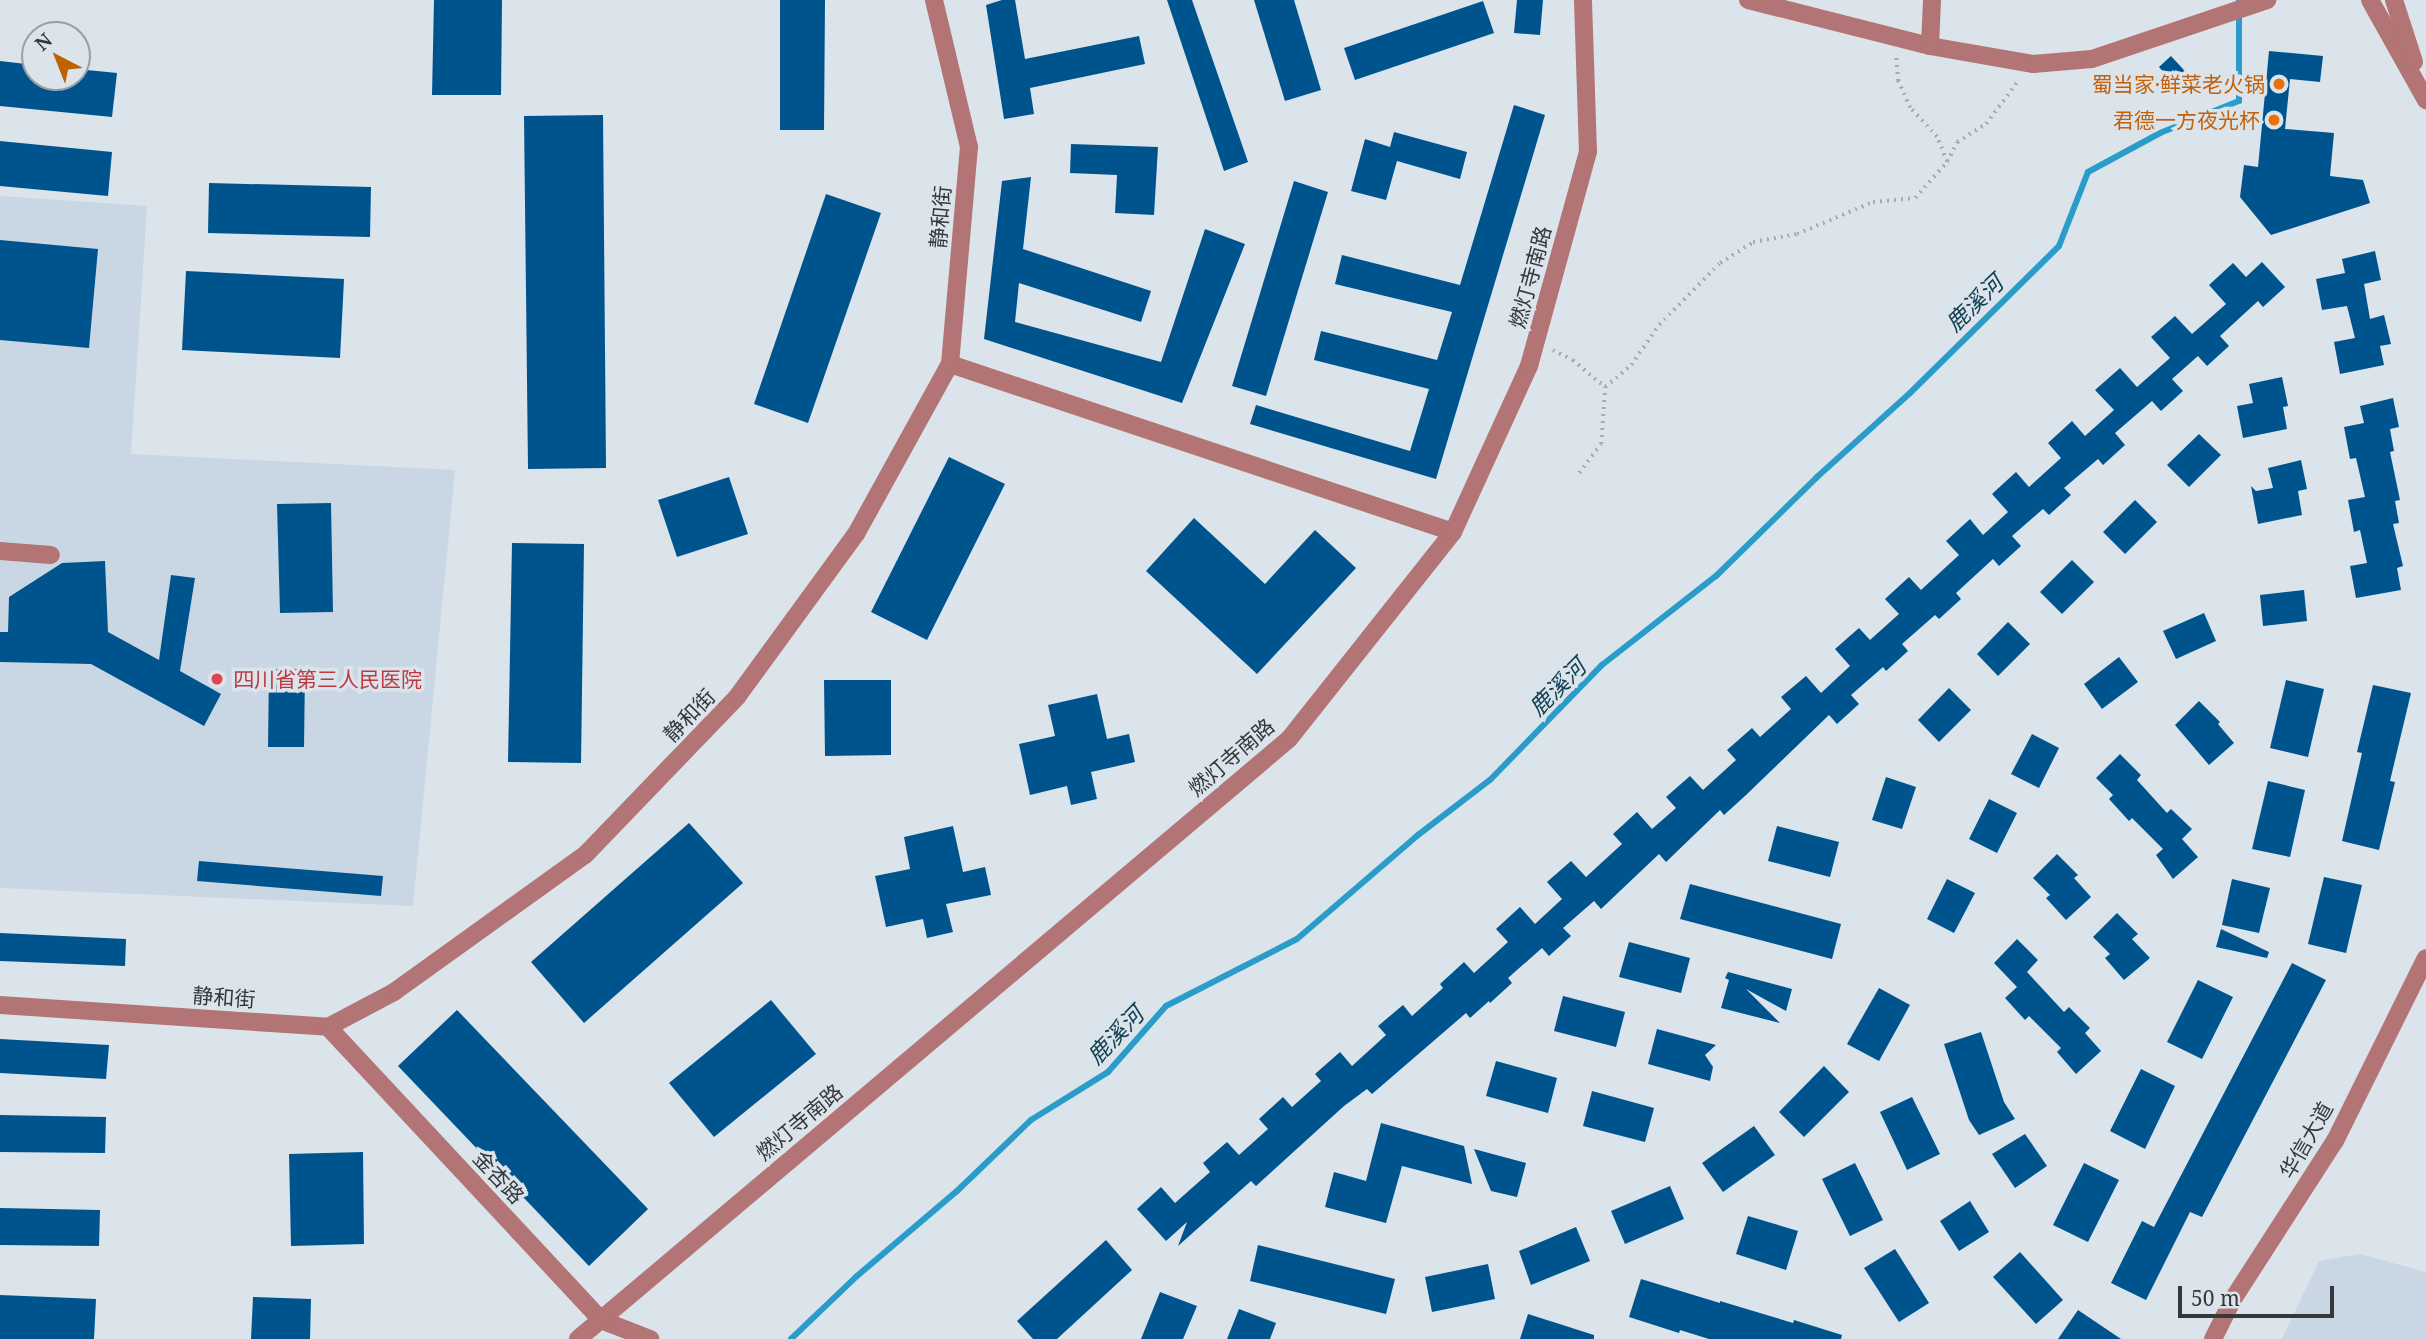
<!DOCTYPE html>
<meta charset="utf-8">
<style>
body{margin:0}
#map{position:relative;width:2426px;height:1339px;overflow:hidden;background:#dbe3eb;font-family:"Noto Serif","Noto Sans SC",serif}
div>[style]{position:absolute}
.built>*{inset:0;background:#c9d6e4}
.stream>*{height:6px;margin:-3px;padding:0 3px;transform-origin:3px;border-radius:3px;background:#2a9cc9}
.building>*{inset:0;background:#00548d}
.path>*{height:3.5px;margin-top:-1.75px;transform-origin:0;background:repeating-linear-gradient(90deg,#a5acb2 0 2px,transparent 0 7px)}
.minor>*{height:18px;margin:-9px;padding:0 9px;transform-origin:9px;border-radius:9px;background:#b37475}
.dots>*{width:19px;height:19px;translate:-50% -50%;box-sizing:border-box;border:4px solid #dbe3eb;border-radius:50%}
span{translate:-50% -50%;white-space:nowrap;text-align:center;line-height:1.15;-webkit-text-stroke:7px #dbe3eb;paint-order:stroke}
.food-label{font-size:21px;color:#c56008}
.right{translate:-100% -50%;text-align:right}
.street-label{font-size:21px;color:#34383b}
.health-label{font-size:21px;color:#be3a42}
.left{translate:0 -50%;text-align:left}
.water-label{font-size:23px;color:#124053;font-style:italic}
.north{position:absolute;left:21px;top:21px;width:70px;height:70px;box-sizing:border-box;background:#dbe3eb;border:2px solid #989fa5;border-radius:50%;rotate:318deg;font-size:19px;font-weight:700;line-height:28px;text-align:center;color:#34383b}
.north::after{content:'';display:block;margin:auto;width:24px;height:32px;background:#bc6300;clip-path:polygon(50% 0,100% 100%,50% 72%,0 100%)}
.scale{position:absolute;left:2178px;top:1286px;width:156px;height:32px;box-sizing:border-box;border:4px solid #34383b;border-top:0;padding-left:9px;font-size:21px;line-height:24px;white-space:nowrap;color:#34383b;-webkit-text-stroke:5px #dbe3eb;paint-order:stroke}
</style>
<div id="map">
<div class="built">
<div style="clip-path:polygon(0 196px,147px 206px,131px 454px,455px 470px,413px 906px,0 888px)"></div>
<div style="clip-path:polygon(2360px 1254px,2426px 1272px,2426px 1339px,2282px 1339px,2319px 1261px)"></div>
</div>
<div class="stream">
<div style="left:791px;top:1339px;width:91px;rotate:-43.7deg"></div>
<div style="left:857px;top:1276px;width:131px;rotate:-40.4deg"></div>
<div style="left:957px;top:1191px;width:103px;rotate:-43.8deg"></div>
<div style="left:1031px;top:1120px;width:91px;rotate:-31.9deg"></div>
<div style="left:1108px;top:1072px;width:88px;rotate:-48.7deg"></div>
<div style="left:1166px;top:1006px;width:147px;rotate:-27.1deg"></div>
<div style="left:1297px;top:939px;width:160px;rotate:-40.7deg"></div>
<div style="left:1418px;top:835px;width:91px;rotate:-37.4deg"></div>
<div style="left:1490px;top:780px;width:161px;rotate:-45.8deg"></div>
<div style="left:1602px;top:665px;width:145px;rotate:-38deg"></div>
<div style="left:1716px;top:576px;width:141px;rotate:-44.4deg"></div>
<div style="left:1817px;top:477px;width:125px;rotate:-42.1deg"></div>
<div style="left:1910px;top:393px;width:209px;rotate:-44.6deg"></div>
<div style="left:2059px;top:246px;width:79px;rotate:-68.6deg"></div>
<div style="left:2088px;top:172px;width:82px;rotate:-28.4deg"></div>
<div style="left:2160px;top:133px;width:85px;rotate:-22.1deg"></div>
<div style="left:2239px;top:101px;width:101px;rotate:-90deg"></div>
</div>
<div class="building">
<div style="clip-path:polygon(434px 0,502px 0,501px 95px,432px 95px)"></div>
<div style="clip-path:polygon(780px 0,825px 0,824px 130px,780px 130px)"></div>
<div style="clip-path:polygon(1002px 0,1015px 0,1025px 59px,1139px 36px,1145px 64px,1030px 88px,1034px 114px,1004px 119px,986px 5px)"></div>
<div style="clip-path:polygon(1167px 0,1192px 0,1248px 162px,1224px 171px)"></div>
<div style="clip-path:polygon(1254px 0,1294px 0,1321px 90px,1285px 101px)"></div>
<div style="clip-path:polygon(1517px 0,1543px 0,1540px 35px,1514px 33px)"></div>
<div style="clip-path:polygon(1483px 1px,1494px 33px,1355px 80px,1344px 48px)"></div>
<div style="clip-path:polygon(2269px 51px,2323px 56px,2320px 82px,2290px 79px,2285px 129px,2334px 133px,2330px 176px,2363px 180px,2370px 203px,2271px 235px,2240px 197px,2244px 165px,2258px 167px)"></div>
<div style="clip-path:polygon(2171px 56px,2194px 81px,2181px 92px,2159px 67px)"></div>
<div style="clip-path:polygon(0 61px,35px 65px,35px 77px,77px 77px,77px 69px,117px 73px,112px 117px,0 106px)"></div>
<div style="clip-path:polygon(1514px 105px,1545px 115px,1436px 479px,1250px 424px,1256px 405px,1410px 451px,1429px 389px,1314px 360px,1321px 331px,1437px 360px,1452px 312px,1335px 284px,1342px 255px,1460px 285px)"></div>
<div style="clip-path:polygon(603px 115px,606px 468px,528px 469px,524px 116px)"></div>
<div style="clip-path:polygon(1394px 132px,1467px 152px,1460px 179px,1397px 161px,1386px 200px,1351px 191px,1365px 139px,1390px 147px)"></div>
<div style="clip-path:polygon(0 141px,112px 152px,108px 196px,0 186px)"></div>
<div style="clip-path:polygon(1071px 144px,1158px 147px,1154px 215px,1115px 213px,1117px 175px,1070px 173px)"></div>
<div style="clip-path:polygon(1031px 177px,1023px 249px,1151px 291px,1141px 322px,1019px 283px,1015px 322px,1161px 362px,1205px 229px,1245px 244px,1182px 403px,984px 339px,1002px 181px)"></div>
<div style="clip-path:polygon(1294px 181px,1328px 192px,1266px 396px,1232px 386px)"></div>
<div style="clip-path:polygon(209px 183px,371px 187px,370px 237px,208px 233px)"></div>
<div style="clip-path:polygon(826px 194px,881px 213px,808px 423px,754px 404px)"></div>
<div style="clip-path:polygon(0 240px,98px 249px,89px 348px,0 340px)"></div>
<div style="clip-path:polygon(2375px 251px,2381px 280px,2364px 284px,2370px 319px,2384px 315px,2391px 344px,2380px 346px,2384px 365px,2340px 374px,2334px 342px,2355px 338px,2347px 306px,2322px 310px,2316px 279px,2345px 273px,2342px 259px)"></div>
<div style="clip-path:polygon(2262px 262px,2285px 287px,2263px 307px,2258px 301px,2220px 336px,2229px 346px,2207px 366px,2198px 356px,2172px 379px,2183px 391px,2161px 411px,2152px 401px,2115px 433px,2125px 445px,2103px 465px,2098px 459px,2064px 488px,2071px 495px,2049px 515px,2043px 509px,2012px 536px,2021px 546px,1999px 566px,1993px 559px,1956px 593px,1961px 599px,1939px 619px,1935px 615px,1902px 644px,1908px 651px,1886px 671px,1883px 667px,1851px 695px,1859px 704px,1837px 724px,1829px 715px,1746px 795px,1724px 815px,1720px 810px,1666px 862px,1659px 854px,1601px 909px,1594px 901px,1563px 928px,1571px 936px,1549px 956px,1542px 948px,1508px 978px,1512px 983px,1490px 1003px,1489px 1001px,1470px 1018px,1466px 1013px,1372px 1094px,1367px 1089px,1344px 1106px,1256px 1186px,1251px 1181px,1178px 1246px,1187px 1222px,1166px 1241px,1137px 1209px,1161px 1187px,1175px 1203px,1210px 1172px,1203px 1163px,1227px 1142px,1239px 1155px,1268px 1129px,1259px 1119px,1283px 1097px,1292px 1107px,1321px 1081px,1315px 1074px,1340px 1052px,1352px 1066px,1386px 1035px,1378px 1026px,1403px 1005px,1412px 1016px,1443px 988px,1440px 984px,1464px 962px,1474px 973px,1508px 942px,1496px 929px,1520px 907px,1535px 924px,1562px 899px,1547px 882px,1571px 861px,1586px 877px,1622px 844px,1613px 834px,1637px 812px,1652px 829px,1676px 808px,1666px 797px,1690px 776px,1703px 790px,1736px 760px,1727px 750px,1752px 728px,1760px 737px,1791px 709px,1781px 697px,1806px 676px,1821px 693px,1850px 666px,1835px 649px,1859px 628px,1870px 640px,1899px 614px,1885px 599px,1909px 577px,1921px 590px,1959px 555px,1946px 541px,1970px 519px,1983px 535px,2008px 512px,1992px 494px,2016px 472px,2029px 487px,2061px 458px,2048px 443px,2072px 421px,2085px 436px,2114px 410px,2095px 390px,2120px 368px,2137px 387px,2170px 358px,2151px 337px,2175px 316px,2192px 334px,2226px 304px,2209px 285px,2233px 263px,2246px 277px)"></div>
<div style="clip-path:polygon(186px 271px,344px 279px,340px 358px,182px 350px)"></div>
<div style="clip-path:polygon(2282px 377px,2288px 406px,2283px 407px,2287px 429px,2243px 438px,2237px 406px,2253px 403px,2249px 384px)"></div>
<div style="clip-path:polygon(2393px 398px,2399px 427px,2390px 429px,2394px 451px,2390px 452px,2400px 500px,2395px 501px,2399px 523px,2393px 524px,2403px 566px,2397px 568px,2401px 590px,2356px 598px,2350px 566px,2367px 563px,2360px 530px,2354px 532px,2348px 500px,2365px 497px,2356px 458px,2350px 459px,2344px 427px,2364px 423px,2360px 406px)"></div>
<div style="clip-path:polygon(2199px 434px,2221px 455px,2189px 487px,2167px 465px)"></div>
<div style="clip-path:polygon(949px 457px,1005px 484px,927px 640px,871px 612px)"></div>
<div style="clip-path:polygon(2301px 460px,2307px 489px,2298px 491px,2302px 515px,2258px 524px,2251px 486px,2256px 491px,2273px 488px,2268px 468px)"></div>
<div style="clip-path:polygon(729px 477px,748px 534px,677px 557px,658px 500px)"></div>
<div style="clip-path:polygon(2135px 500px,2157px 522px,2125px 554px,2103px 532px)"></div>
<div style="clip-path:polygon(331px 503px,333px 612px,280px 613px,277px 504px)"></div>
<div style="clip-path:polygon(1194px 518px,1265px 584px,1315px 530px,1356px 568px,1257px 674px,1146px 571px)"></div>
<div style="clip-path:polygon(512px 543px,584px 544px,581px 763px,508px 762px)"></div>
<div style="clip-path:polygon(2072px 560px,2094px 582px,2062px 614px,2040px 592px)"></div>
<div style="clip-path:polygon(105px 561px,108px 632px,159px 660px,171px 575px,195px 578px,180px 671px,221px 694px,204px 726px,91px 664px,0 662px,0 632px,8px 632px,9px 597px,62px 563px)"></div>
<div style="clip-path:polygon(2304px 590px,2307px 621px,2263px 626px,2260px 595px)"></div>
<div style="clip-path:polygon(2204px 613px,2216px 641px,2176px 659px,2163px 631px)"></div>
<div style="clip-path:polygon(2008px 622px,2030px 644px,1998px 676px,1977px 654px)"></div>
<div style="clip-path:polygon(2119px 657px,2138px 682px,2102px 709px,2084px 684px)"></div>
<div style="clip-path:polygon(269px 669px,305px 669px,304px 747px,268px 747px)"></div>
<div style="clip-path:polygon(824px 680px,891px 680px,891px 755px,825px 756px)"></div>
<div style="clip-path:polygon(2286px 680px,2324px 689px,2308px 757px,2270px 748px)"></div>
<div style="clip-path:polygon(2373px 685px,2411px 693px,2390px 781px,2395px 782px,2379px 850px,2342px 841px,2362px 753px,2357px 752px)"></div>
<div style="clip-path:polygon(1949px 688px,1971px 710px,1939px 742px,1918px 720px)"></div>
<div style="clip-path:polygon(1097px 694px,1107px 739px,1129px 734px,1135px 762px,1091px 772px,1097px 799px,1071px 805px,1067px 786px,1030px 795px,1019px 744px,1055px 736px,1048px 705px)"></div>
<div style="clip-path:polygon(2199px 701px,2220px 722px,2218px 724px,2234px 743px,2209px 765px,2175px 725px)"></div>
<div style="clip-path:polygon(2032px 734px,2059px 748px,2039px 788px,2011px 774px)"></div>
<div style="clip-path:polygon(2120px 754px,2141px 775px,2137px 780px,2167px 813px,2171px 809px,2192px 829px,2182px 839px,2198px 857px,2173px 879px,2156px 855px,2163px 849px,2132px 818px,2129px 821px,2109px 799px,2113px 795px,2096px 778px)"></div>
<div style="clip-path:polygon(1886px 777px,1916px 787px,1902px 829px,1872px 820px)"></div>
<div style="clip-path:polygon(2268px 781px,2305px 790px,2290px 857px,2252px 849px)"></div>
<div style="clip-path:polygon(1989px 799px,2017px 813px,1997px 853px,1969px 839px)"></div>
<div style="clip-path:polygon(689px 823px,743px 883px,584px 1023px,531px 962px)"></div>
<div style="clip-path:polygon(953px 826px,963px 872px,985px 867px,991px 895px,946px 904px,953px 932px,927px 938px,923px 919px,886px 927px,875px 876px,910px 869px,904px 837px)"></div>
<div style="clip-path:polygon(1777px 826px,1839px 842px,1830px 877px,1768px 861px)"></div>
<div style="clip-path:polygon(2057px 854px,2078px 875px,2074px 878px,2091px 897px,2066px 920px,2046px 898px,2050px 895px,2033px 878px)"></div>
<div style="clip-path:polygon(199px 861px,383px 876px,381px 896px,197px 881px)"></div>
<div style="clip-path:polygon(2324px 877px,2362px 885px,2346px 953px,2308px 944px)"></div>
<div style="clip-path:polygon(1947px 879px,1975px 893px,1954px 933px,1927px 919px)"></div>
<div style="clip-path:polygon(2232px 879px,2270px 888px,2259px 933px,2222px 925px)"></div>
<div style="clip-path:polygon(1690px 884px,1841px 924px,1832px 959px,1680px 919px)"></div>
<div style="clip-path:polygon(2117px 913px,2138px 934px,2132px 939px,2150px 958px,2124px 980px,2105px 958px,2110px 954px,2093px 937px)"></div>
<div style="clip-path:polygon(2221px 929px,2269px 952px,2267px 958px,2216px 947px)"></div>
<div style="clip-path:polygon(0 933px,126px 939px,125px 966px,0 961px)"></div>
<div style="clip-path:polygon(2017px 939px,2038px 960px,2027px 972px,2064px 1012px,2069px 1007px,2090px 1028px,2085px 1033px,2101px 1051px,2076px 1074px,2057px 1052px,2061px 1048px,2029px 1016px,2025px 1020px,2005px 998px,2017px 987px,1994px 963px)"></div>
<div style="clip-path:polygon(1629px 942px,1690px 958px,1681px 993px,1619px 977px)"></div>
<div style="clip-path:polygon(2292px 963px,2326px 980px,2202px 1217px,2190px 1212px,2146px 1300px,2111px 1283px,2142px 1221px,2154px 1227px)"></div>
<div style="clip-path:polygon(1728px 972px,1792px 989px,1786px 1011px,1746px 989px,1780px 1023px,1721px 1008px,1729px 980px,1725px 978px)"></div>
<div style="clip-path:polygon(2198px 980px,2233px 997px,2202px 1059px,2167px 1042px)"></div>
<div style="clip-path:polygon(1879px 988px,1910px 1005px,1879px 1061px,1847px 1044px)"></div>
<div style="clip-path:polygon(1563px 996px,1625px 1012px,1616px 1047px,1554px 1031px)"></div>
<div style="clip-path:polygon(771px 1000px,816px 1054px,714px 1137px,669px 1083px)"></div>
<div style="clip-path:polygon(457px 1010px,648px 1209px,589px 1266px,398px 1066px)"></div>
<div style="clip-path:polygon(1657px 1029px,1716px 1045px,1705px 1055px,1713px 1067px,1710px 1081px,1648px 1064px)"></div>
<div style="clip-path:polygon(1981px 1032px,2004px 1102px,2015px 1119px,1979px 1135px,1969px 1120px,1944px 1044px)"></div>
<div style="clip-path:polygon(0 1039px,109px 1045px,106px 1079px,0 1073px)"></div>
<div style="clip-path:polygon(1496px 1061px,1557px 1078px,1548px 1113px,1486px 1096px)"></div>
<div style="clip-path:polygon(1824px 1066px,1849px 1092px,1804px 1137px,1779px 1112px)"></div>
<div style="clip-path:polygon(2141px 1069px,2175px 1086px,2145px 1149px,2110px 1131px)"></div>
<div style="clip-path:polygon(1592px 1091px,1654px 1108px,1645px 1142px,1583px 1126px)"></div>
<div style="clip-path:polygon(1912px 1097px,1940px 1154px,1907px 1170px,1880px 1112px)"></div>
<div style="clip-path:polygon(0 1115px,106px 1117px,105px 1153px,0 1152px)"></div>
<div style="clip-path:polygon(1381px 1123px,1464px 1146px,1472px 1184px,1402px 1166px,1386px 1223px,1325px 1207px,1334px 1172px,1366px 1181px)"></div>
<div style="clip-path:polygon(1754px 1126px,1775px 1155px,1723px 1192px,1702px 1163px)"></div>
<div style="clip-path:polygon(2025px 1134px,2047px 1166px,2015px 1188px,1992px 1154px)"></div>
<div style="clip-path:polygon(1474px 1149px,1526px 1163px,1517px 1197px,1491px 1191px)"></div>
<div style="clip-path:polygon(363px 1152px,364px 1244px,291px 1246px,289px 1154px)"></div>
<div style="clip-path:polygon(1855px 1163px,1883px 1220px,1850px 1236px,1822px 1179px)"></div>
<div style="clip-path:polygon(2084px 1163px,2119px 1180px,2088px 1242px,2053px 1225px)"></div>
<div style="clip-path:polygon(1670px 1186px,1684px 1219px,1625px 1244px,1611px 1211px)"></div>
<div style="clip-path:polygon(1970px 1201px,1989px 1232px,1959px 1251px,1940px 1221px)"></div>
<div style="clip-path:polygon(0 1208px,100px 1210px,99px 1246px,0 1245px)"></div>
<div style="clip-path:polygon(1748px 1216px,1798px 1231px,1786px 1270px,1736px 1254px)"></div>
<div style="clip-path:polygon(1576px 1227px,1590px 1261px,1531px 1285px,1519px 1251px)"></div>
<div style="clip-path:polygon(1106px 1240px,1132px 1270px,1057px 1339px,1033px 1339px,1017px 1321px)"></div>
<div style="clip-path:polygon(1258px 1245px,1395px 1279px,1386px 1314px,1250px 1281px)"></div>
<div style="clip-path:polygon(1895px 1249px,1929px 1303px,1899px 1322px,1864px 1268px)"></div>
<div style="clip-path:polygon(2020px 1252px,2063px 1300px,2036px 1324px,1993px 1277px)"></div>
<div style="clip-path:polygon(1488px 1264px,1495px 1299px,1432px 1312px,1425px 1277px)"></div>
<div style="clip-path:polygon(1641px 1279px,1720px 1303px,1720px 1301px,1793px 1323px,1794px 1320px,1842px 1335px,1841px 1339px,1709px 1339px,1680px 1330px,1679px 1333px,1629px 1317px)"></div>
<div style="clip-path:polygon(1160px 1292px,1197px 1306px,1183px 1339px,1141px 1339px)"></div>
<div style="clip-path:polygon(0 1295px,96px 1299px,94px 1339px,0 1339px)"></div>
<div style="clip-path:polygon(253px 1297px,311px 1299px,310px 1339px,251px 1339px)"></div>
<div style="clip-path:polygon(1239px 1309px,1276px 1323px,1270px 1339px,1227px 1339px)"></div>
<div style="clip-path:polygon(2078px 1310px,2121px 1339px,2058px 1339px)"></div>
<div style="clip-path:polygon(1528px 1314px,1594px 1335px,1594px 1339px,1520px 1339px)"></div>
</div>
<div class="path">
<div style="left:1947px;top:162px;width:22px;rotate:-63deg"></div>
<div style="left:1957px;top:142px;width:34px;rotate:-32deg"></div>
<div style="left:1986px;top:124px;width:54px;rotate:-53.3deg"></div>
<div style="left:1553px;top:350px;width:22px;rotate:27deg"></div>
<div style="left:1573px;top:360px;width:42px;rotate:40.2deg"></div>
<div style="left:1579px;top:473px;width:36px;rotate:-53deg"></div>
<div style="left:1601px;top:444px;width:57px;rotate:-86deg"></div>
<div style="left:1605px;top:387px;width:34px;rotate:-40deg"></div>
<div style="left:1631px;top:365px;width:49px;rotate:-55deg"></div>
<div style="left:1659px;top:325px;width:87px;rotate:-45.5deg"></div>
<div style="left:1720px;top:263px;width:39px;rotate:-32deg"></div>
<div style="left:1753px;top:242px;width:45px;rotate:-10.3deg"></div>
<div style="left:1797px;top:234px;width:82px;rotate:-22.8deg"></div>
<div style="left:1873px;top:202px;width:42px;rotate:-5.4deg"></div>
<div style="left:1915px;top:198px;width:48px;rotate:-48.4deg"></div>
<div style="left:1947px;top:162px;width:27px;rotate:-112deg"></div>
<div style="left:1937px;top:137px;width:40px;rotate:-133deg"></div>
<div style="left:1910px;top:108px;width:30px;rotate:-114deg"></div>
<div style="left:1898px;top:81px;width:25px;rotate:-95deg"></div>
</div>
<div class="minor">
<div style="left:1748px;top:0;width:188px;rotate:14.2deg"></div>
<div style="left:1930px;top:46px;width:105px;rotate:9.9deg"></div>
<div style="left:2033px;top:64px;width:59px;rotate:-4.8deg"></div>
<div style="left:2092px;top:59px;width:185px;rotate:-18.6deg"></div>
<div style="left:2370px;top:0;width:115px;rotate:60.8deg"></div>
<div style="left:2394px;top:0;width:65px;rotate:72.1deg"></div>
<div style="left:1930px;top:46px;width:46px;rotate:-87.5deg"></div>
<div style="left:950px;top:364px;width:530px;rotate:18.47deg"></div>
<div style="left:0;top:551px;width:51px;rotate:4.5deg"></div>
<div style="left:0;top:1005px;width:329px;rotate:3.8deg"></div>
<div style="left:328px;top:1027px;width:75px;rotate:-27.9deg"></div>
<div style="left:394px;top:992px;width:235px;rotate:-35.7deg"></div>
<div style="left:585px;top:855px;width:219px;rotate:-46.1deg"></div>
<div style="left:737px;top:697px;width:202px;rotate:-53.9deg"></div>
<div style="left:856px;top:534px;width:194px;rotate:-61.1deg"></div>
<div style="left:950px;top:364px;width:218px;rotate:-85deg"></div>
<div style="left:969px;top:147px;width:151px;rotate:-103.4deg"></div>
<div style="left:328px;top:1027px;width:400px;rotate:47deg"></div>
<div style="left:601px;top:1320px;width:53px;rotate:21.2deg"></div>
<div style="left:578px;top:1339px;width:930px;rotate:-40.16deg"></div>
<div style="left:1289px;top:739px;width:264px;rotate:-51.6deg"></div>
<div style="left:1453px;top:532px;width:183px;rotate:-65.4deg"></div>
<div style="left:1529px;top:366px;width:222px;rotate:-74.6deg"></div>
<div style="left:1588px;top:152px;width:152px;rotate:-91.9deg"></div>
<div style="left:2213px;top:1339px;width:45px;rotate:-63.4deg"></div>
<div style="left:2233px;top:1299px;width:188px;rotate:-57.2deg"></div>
<div style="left:2335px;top:1141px;width:204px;rotate:-63.6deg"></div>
</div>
<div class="dots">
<div style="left:2279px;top:84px;background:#e8710a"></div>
<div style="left:2274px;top:120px;background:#e8710a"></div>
<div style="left:217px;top:679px;background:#e0444e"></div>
</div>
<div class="food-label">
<span class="right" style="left:2265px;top:84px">蜀当家·鲜菜老火锅</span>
<span class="right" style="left:2260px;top:120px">君德一方夜光杯</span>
</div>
<div class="street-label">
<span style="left:940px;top:217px;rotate:-85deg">静和街</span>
<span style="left:1530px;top:277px;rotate:-75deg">燃灯寺南路</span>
<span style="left:689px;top:715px;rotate:-46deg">静和街</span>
<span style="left:1231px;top:757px;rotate:-41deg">燃灯寺南路</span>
<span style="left:224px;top:997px;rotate:4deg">静和街</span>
<span style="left:799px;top:1122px;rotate:-40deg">燃灯寺南路</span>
<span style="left:2306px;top:1140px;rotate:-60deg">华信大道</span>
<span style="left:499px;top:1177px;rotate:47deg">金杏路</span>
</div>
<div class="health-label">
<span class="left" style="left:233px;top:679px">四川省第三人民医院</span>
</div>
<div class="water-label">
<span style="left:1974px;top:303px;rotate:-44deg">鹿溪河</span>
<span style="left:1557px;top:687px;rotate:-45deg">鹿溪河</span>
<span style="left:1115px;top:1035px;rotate:-46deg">鹿溪河</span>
</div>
<div class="north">N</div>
<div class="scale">50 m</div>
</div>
